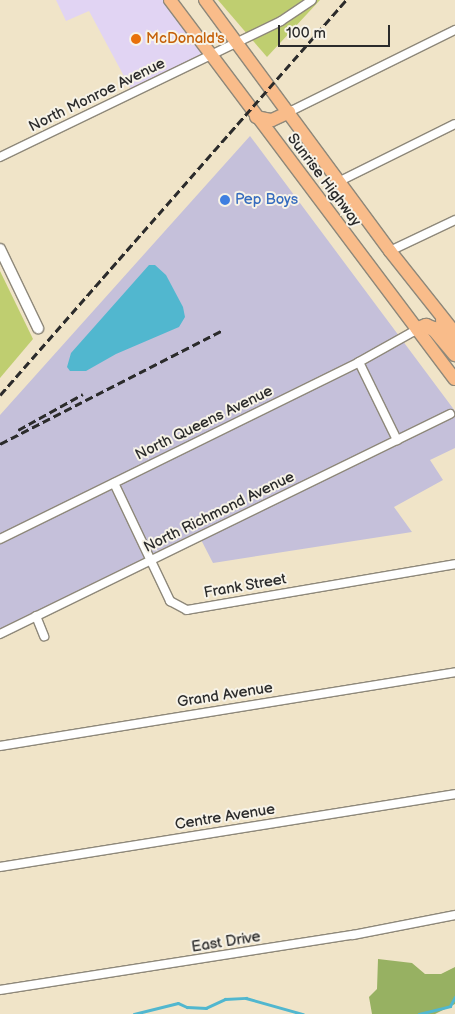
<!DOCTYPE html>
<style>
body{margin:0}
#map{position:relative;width:455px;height:1014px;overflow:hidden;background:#f0e4c8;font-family:"Balsamiq Sans",sans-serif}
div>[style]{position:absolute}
.built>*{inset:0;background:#e1d4f3}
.industrial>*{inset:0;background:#c5c0da}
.green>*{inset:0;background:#bfce70}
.forest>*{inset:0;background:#97b162}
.water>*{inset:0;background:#51b7cf}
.stream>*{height:2.5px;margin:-1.25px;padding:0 1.25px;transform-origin:1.25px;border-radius:1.25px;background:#51b7cf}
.roads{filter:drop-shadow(1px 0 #8e887a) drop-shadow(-1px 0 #8e887a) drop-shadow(0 1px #8e887a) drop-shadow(0 -1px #8e887a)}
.minor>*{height:8px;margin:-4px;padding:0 4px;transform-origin:4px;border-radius:4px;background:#fff}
.tertiary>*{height:10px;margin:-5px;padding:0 5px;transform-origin:5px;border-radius:5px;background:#fff}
.trunk>*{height:12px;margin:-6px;padding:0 6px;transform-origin:6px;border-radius:6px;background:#f9bc8a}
.motorway>*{height:14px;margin:-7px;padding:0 7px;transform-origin:7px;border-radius:7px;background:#f9bc8a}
.rail>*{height:2.5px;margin-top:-1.25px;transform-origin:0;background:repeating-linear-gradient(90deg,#2b2b2b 0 8px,transparent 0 12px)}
.dots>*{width:14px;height:14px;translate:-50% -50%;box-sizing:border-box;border:2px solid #f7f3e8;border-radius:50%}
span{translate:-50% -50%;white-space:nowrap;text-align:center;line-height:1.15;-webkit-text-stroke:4px #f7f3e8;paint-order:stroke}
.food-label{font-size:15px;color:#c56008}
.left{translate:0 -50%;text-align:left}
.street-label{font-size:15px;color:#2b2b2b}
.shop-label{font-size:15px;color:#366cbe}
.scale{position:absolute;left:278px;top:25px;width:112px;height:22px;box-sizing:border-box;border:2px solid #2b2b2b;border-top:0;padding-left:6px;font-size:15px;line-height:18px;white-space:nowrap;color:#2b2b2b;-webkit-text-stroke:4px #f7f3e8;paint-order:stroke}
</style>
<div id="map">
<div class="built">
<div style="clip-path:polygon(56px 0,170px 0,209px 55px,133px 93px,89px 11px,66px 21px)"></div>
</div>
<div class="industrial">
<div style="clip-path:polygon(250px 136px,455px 411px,455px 448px,430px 460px,443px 480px,394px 507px,412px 532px,213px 563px,197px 532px,0 629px,0 415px)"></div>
</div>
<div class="green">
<div style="clip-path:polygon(218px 0,320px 0,267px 57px)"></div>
<div style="clip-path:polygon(0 271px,33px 339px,0 378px)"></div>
</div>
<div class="forest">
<div style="clip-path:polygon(378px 959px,412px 963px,425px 974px,441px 974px,455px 967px,455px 1004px,435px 1014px,372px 1014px,369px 997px,377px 989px)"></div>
</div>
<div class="water">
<div style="clip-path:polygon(149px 265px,155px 265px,166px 275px,183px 307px,185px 317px,179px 327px,116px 354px,86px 371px,70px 371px,67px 367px,71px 353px)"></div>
</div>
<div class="stream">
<div style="left:134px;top:1014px;width:45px;rotate:-14deg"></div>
<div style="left:178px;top:1003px;width:10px;rotate:24deg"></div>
<div style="left:187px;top:1007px;width:19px;rotate:3deg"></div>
<div style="left:206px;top:1008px;width:21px;rotate:-25deg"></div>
<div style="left:225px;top:999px;width:21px;rotate:-3deg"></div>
<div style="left:246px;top:998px;width:59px;rotate:15.7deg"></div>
<div style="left:419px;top:1014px;width:32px;rotate:-14deg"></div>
<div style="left:450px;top:1006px;width:10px;rotate:-61deg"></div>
</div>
<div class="roads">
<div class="minor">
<div style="left:289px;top:112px;width:185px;rotate:-26.3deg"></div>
<div style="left:0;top:157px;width:312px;rotate:-25.8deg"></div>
<div style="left:281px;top:21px;width:37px;rotate:-34deg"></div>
<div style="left:340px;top:181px;width:128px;rotate:-26.4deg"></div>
<div style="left:390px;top:251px;width:72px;rotate:-25.5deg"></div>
<div style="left:359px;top:362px;width:87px;rotate:64deg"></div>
<div style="left:114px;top:483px;width:131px;rotate:64.6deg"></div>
<div style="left:170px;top:601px;width:19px;rotate:28deg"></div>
<div style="left:187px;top:610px;width:272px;rotate:-9.7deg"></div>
<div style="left:0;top:539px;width:400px;rotate:-26.2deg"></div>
<div style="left:359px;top:362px;width:68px;rotate:-29.2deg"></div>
<div style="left:36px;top:616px;width:22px;rotate:68deg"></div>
<div style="left:0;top:634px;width:501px;rotate:-26.05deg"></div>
<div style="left:0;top:746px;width:461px;rotate:-9.2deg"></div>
<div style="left:0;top:867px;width:461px;rotate:-9.1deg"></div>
<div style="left:0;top:990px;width:357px;rotate:-8.9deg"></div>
<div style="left:353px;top:935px;width:104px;rotate:-11.1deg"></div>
</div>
<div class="tertiary">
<div style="left:0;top:249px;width:88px;rotate:64.3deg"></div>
</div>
<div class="trunk">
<div style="left:170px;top:0;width:474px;rotate:53.1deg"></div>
<div style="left:205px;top:0;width:312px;rotate:53.6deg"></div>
<div style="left:390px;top:251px;width:98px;rotate:51.6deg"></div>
<div style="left:256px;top:117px;width:16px;rotate:11deg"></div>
<div style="left:272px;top:120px;width:19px;rotate:-25deg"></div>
</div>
<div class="motorway">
<div style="left:443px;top:321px;width:20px;rotate:53deg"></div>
<div style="left:418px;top:329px;width:9px;rotate:-21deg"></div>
<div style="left:426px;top:326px;width:9px;rotate:21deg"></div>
<div style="left:434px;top:329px;width:33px;rotate:50deg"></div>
</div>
</div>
<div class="rail">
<div style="left:0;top:395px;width:525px;rotate:-48.78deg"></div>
<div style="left:18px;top:430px;width:74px;rotate:-29deg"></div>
<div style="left:0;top:444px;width:250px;rotate:-27.1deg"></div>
</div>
<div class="dots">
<div style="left:136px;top:39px;background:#e8710a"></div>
<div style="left:225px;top:200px;background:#3f7fe0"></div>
</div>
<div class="food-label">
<span class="left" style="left:146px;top:39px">McDonald's</span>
</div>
<div class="street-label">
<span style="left:97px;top:95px;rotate:-26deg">North Monroe Avenue</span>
<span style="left:324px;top:180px;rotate:53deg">Sunrise Highway</span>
<span style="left:204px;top:423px;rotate:-26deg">North Queens Avenue</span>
<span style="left:219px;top:512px;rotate:-26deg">North Richmond Avenue</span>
<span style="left:245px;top:586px;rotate:-10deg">Frank Street</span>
<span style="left:225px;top:695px;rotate:-9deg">Grand Avenue</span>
<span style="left:225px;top:817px;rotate:-9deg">Centre Avenue</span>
<span style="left:226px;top:942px;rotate:-9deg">East Drive</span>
</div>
<div class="shop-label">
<span class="left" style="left:235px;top:200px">Pep Boys</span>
</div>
<div class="scale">100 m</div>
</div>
